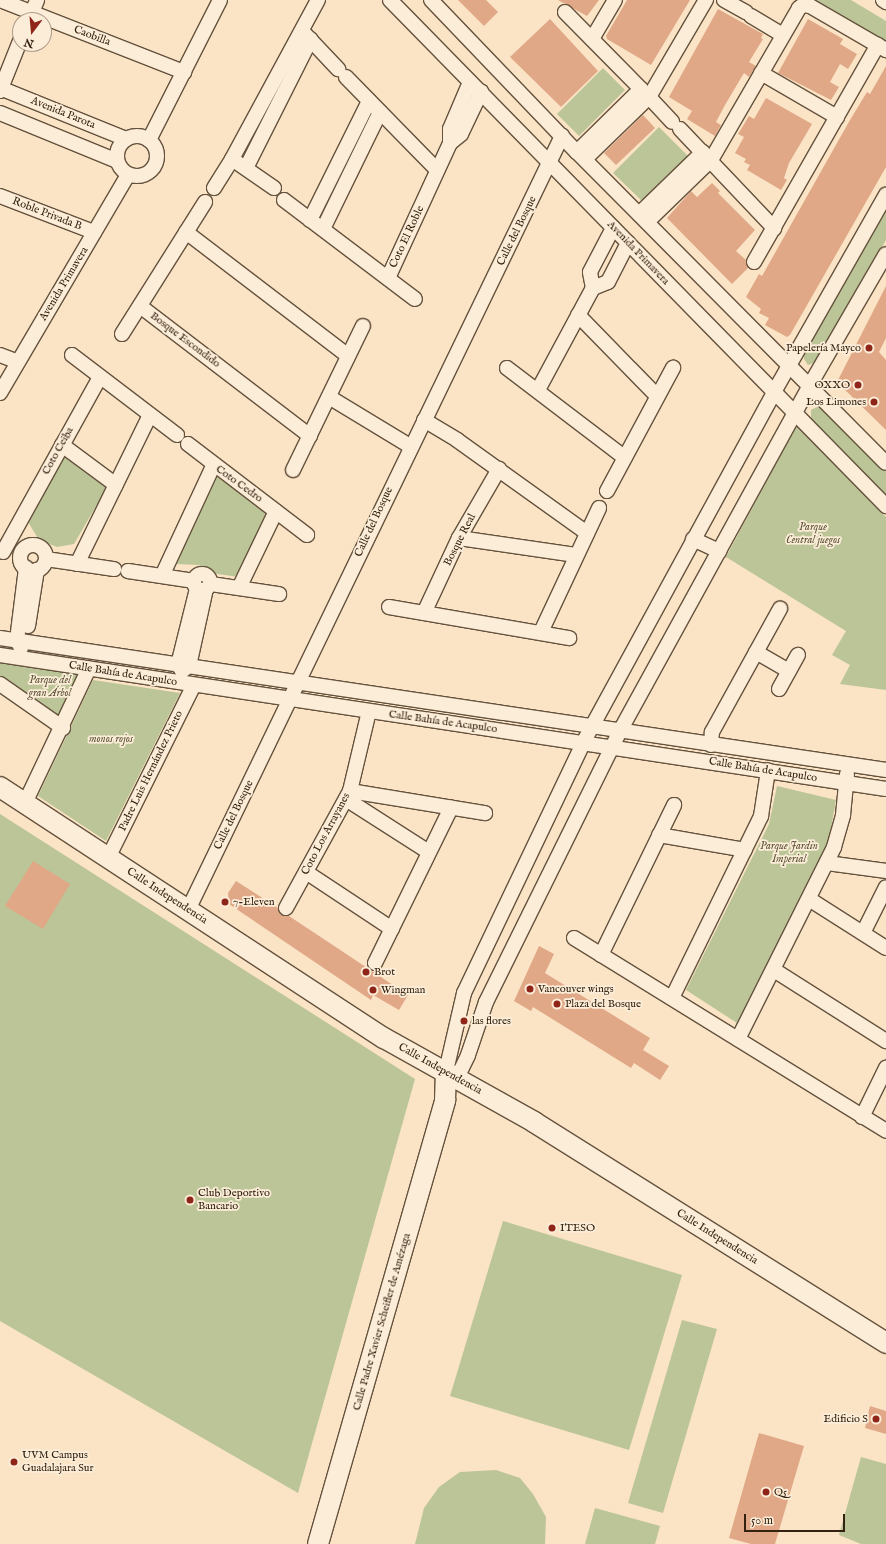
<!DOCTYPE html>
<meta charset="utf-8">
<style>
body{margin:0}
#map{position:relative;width:886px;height:1544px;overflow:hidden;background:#fae4c5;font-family:"IM FELL English",serif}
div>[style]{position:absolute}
.green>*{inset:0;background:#bbc597}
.building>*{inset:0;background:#e0a887}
.roads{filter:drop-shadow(1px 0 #65523d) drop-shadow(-1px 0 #65523d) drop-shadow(0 1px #65523d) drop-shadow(0 -1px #65523d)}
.street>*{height:14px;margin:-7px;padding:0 7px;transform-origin:7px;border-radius:7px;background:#fcedd9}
.street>.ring{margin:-7px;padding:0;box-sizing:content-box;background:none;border:14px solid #fcedd9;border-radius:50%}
.secondary>*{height:20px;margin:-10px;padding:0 10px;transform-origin:10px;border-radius:10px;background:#fcedd9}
.dots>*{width:11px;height:11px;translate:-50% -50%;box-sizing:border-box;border:2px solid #fcedd9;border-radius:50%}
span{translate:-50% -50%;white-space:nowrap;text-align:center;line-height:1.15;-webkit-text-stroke:3.5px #fcedd9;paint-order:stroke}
.street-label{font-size:11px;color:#332210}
.poi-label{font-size:11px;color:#332210}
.right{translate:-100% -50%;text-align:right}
.left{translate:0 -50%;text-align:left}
.park-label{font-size:11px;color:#5c5338;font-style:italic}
.north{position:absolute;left:12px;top:12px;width:40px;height:40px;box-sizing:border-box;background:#fcedd9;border:1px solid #ac9c89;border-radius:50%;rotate:196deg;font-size:11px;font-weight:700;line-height:16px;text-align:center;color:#332210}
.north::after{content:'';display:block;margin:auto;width:14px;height:18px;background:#8f2418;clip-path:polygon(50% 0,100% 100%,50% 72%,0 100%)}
.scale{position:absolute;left:744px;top:1514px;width:101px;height:18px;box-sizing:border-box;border:2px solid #332210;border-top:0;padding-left:5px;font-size:12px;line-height:14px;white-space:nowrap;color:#332210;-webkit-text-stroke:3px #fcedd9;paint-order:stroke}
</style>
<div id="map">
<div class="green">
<div style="clip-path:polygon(812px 0,851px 0,886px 21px,886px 42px)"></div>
<div style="clip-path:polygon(603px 68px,625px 90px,579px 136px,557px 114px)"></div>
<div style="clip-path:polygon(659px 127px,688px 156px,642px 201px,613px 173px)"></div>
<div style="clip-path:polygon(886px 211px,886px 240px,817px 362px,808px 365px,804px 359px,804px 355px)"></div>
<div style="clip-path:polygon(821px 405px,886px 470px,886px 497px,811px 420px,811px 410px)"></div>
<div style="clip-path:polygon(797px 424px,886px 517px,886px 690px,840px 684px,850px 665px,832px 655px,846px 631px,726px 557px)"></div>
<div style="clip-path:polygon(64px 450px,110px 482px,74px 544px,57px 547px,39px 540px,28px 522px)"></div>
<div style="clip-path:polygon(220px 471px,273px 508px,239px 577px,211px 573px,199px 565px,176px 564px)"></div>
<div style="clip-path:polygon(0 660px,79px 672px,58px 716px,0 678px)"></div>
<div style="clip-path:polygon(93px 680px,180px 693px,106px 841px,38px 796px)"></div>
<div style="clip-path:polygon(777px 786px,836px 800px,830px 834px,820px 863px,737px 1023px,686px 990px,769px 824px)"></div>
<div style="clip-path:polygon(0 814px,415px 1079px,298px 1493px,0 1321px)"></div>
<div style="clip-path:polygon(503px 1221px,682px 1275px,629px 1450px,450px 1396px)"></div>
<div style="clip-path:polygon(682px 1320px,717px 1329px,663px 1513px,628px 1503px)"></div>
<div style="clip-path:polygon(861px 1457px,886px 1464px,886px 1544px,861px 1544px,839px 1535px)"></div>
<div style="clip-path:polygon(496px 1470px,520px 1478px,533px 1494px,546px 1517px,545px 1544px,415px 1544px,424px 1508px,439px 1487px,460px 1472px)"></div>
<div style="clip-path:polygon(595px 1508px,660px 1526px,655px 1544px,585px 1544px)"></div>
</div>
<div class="building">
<div style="clip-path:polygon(458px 0,486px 0,498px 12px,484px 26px)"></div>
<div style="clip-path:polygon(558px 0,599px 0,587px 16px)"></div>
<div style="clip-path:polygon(627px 0,690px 0,651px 65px,607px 39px,606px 36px)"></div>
<div style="clip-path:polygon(718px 9px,763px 34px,761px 38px,763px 39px,749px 62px,756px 66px,749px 77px,744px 73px,725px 105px,716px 122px,721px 125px,715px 136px,687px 119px,692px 111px,669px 97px)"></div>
<div style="clip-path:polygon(550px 19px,598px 71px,561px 107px,510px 57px)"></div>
<div style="clip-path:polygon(808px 19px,843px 39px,840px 44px,857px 54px,848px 69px,840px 64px,830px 82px,839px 87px,831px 100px,778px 73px)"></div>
<div style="clip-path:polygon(886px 66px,886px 167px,790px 335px,787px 337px,765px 325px,769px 318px,759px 313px,761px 309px,746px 297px,759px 274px,762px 276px,850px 120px,867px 92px,870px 94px)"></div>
<div style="clip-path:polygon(766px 98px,812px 124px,789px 163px,784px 178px,787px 180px,781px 190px,747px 170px,750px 165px,744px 162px,746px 159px,735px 153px,744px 137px,738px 134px,749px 116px,754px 119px)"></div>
<div style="clip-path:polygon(643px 115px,655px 128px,616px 165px,604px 153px)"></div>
<div style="clip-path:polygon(712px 183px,720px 191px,718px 193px,755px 230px,736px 251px,746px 260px,748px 268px,732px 284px,667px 218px,691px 191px,697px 197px)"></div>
<div style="clip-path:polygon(886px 286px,886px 338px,879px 352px,886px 360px,886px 430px,837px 382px)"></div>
<div style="clip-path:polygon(33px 861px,70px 884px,43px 929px,5px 906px)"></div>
<div style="clip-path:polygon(236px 881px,278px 908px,282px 915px,289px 916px,408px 995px,399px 1010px,373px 995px,371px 1000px,229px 904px,228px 893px)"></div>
<div style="clip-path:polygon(539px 946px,554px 954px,545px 973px,650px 1038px,643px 1050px,669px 1066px,660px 1080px,634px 1063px,631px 1068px,533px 1007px,531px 1011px,514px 1001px)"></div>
<div style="clip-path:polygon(870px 1406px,886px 1411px,886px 1434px,865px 1428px)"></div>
<div style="clip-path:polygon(759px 1433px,804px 1446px,775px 1544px,751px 1544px,729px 1538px)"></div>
</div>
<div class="roads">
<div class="street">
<div style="left:0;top:0;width:198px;rotate:21.4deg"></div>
<div style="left:390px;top:0;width:709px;rotate:45.57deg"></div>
<div style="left:431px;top:0;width:211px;rotate:46.2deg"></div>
<div style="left:577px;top:152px;width:438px;rotate:45.2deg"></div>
<div style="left:724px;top:0;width:25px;rotate:29deg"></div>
<div style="left:883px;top:0;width:4px;rotate:34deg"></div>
<div style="left:565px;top:12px;width:108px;rotate:45.4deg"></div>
<div style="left:641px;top:89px;width:90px;rotate:135.5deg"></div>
<div style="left:751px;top:16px;width:37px;rotate:31deg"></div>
<div style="left:29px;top:20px;width:22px;rotate:-68deg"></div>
<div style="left:304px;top:33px;width:50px;rotate:46.6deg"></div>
<div style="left:592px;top:39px;width:45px;rotate:-59.5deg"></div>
<div style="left:761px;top:73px;width:88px;rotate:30.1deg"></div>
<div style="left:346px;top:77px;width:130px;rotate:45.6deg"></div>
<div style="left:0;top:88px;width:136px;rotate:22deg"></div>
<div style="left:0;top:91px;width:54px;rotate:-68.2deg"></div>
<div style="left:649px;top:97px;width:34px;rotate:47deg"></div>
<div style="left:0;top:113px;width:126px;rotate:22.3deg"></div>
<div style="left:680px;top:129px;width:137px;rotate:46.5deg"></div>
<div class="ring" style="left:117px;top:136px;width:26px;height:26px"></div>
<div style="left:149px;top:140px;width:157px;rotate:-63.1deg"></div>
<div style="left:450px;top:143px;width:14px;rotate:-39deg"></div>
<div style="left:461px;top:134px;width:47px;rotate:-64.5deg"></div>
<div style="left:585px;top:159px;width:89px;rotate:-44.1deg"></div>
<div style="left:649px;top:97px;width:113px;rotate:-59.6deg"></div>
<div style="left:246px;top:168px;width:144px;rotate:-63.3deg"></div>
<div style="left:214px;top:188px;width:34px;rotate:-58deg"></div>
<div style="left:274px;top:188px;width:51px;rotate:-145.4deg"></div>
<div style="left:232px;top:159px;width:181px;rotate:-61.6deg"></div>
<div style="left:0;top:196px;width:101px;rotate:21deg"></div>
<div style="left:284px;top:200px;width:164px;rotate:37.1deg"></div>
<div style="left:639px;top:214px;width:89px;rotate:-44.1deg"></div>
<div style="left:310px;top:220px;width:133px;rotate:-63.6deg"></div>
<div style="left:647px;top:222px;width:89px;rotate:-44.1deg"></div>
<div style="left:711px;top:160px;width:176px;rotate:-59.9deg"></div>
<div style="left:799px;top:8px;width:5px;rotate:-37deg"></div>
<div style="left:803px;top:5px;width:7px;rotate:8deg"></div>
<div style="left:810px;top:6px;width:88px;rotate:30.1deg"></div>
<div style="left:323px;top:229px;width:130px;rotate:-64deg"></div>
<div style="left:186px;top:232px;width:204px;rotate:37.4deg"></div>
<div style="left:754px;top:262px;width:250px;rotate:-60.3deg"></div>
<div style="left:388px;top:278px;width:149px;rotate:-65.3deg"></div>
<div style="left:450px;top:143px;width:14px;rotate:-90deg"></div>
<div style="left:450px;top:129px;width:51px;rotate:-66.9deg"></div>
<div style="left:593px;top:288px;width:16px;rotate:-22deg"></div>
<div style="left:608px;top:282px;width:44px;rotate:-62.9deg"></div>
<div style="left:140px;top:306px;width:214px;rotate:37.4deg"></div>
<div style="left:578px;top:315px;width:113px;rotate:45.7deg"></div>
<div style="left:122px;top:334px;width:156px;rotate:-57.8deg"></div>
<div style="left:0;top:355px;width:19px;rotate:21deg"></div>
<div style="left:72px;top:355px;width:132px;rotate:37.3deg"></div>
<div style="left:507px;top:368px;width:148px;rotate:37.3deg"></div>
<div style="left:538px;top:390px;width:116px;rotate:-61.7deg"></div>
<div style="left:593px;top:288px;width:16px;rotate:-101deg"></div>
<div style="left:590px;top:272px;width:50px;rotate:-62.4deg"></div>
<div style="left:0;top:393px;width:253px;rotate:-59.6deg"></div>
<div style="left:329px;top:397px;width:95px;rotate:31.2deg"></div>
<div style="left:424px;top:420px;width:39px;rotate:31deg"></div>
<div style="left:457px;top:440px;width:160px;rotate:35.6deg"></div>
<div style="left:188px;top:444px;width:150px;rotate:37.4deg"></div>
<div style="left:62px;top:445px;width:67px;rotate:36.5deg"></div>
<div style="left:293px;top:470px;width:160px;rotate:-64.1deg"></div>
<div style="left:607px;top:491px;width:140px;rotate:-61.8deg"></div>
<div style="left:459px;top:538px;width:118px;rotate:8.3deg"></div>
<div style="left:693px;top:539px;width:29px;rotate:25deg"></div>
<div class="ring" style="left:20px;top:545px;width:12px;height:12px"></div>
<div style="left:3px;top:552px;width:200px;rotate:-61deg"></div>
<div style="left:46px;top:559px;width:69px;rotate:8.4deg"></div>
<div style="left:77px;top:564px;width:166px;rotate:-63.9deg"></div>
<div style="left:128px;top:571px;width:67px;rotate:8.6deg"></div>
<div class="ring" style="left:194px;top:574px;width:2px;height:2px"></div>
<div style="left:162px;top:576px;width:123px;rotate:-65.1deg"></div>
<div style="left:211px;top:584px;width:69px;rotate:8.4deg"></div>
<div style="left:239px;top:588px;width:85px;rotate:-64.3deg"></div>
<div style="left:389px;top:607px;width:183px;rotate:9.8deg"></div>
<div style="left:424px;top:613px;width:83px;rotate:-65deg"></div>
<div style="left:459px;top:538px;width:80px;rotate:-59.9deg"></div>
<div style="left:28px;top:626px;width:57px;rotate:-80.9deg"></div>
<div style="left:541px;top:632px;width:137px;rotate:-64.9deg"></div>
<div style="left:0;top:638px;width:896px;rotate:8.47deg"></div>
<div style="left:21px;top:648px;width:9px;rotate:-117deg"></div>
<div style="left:17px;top:640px;width:73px;rotate:-82.9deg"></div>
<div style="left:756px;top:652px;width:38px;rotate:30deg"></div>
<div style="left:0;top:655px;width:896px;rotate:8.6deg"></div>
<div style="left:182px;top:670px;width:6px;rotate:-129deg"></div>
<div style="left:178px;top:665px;width:78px;rotate:-76deg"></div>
<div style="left:182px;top:671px;width:9px;rotate:-36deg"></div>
<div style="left:189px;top:666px;width:79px;rotate:-77.6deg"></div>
<div style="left:0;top:684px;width:77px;rotate:34.9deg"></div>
<div style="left:779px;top:689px;width:39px;rotate:-61deg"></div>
<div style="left:711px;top:745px;width:13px;rotate:-86deg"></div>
<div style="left:712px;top:732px;width:141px;rotate:-61.1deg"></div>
<div style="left:350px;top:791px;width:137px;rotate:9.3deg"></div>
<div style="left:346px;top:799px;width:98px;rotate:32.6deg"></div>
<div style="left:25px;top:803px;width:149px;rotate:-64.6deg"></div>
<div style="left:659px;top:835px;width:87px;rotate:9.9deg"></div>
<div style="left:108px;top:858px;width:193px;rotate:-63.6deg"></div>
<div style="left:827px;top:863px;width:60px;rotate:7.7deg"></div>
<div style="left:306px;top:872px;width:103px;rotate:33.5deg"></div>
<div style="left:809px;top:899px;width:91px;rotate:32.5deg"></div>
<div style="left:286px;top:908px;width:133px;rotate:-61.3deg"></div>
<div style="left:350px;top:791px;width:82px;rotate:-76.6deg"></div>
<div style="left:188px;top:910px;width:860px;rotate:-64.21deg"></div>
<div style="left:863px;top:933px;width:51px;rotate:-63.4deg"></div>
<div style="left:574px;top:938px;width:367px;rotate:31.7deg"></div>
<div style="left:601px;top:955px;width:167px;rotate:-64deg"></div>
<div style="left:375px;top:963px;width:173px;rotate:-63.9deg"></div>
<div style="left:774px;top:970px;width:133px;rotate:32.4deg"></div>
<div style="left:672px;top:998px;width:203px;rotate:-63.9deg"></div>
<div style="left:761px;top:816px;width:46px;rotate:-81.2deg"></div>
<div style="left:738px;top:1039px;width:215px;rotate:-63.4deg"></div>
<div style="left:834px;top:847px;width:33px;rotate:-74deg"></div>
<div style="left:843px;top:815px;width:41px;rotate:-84.4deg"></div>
<div style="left:446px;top:1071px;width:80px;rotate:-77deg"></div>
<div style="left:464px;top:993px;width:277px;rotate:-64.5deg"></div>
<div style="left:583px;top:743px;width:400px;rotate:-61.4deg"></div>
<div style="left:774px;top:392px;width:227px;rotate:-60.4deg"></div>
<div style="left:457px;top:1078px;width:25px;rotate:-64deg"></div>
<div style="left:468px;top:1055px;width:56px;rotate:-71.2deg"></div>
<div style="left:486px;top:1002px;width:302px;rotate:-63.7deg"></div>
<div style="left:620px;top:731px;width:395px;rotate:-61.2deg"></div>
<div style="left:810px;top:385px;width:151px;rotate:-59.9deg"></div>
<div style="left:862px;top:1117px;width:55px;rotate:-63.9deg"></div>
</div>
<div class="secondary">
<div style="left:0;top:787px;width:459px;rotate:33.2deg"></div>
<div style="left:384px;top:1038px;width:172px;rotate:29.2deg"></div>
<div style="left:534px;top:1122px;width:416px;rotate:32.1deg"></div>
<div style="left:318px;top:1544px;width:462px;rotate:-74deg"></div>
<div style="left:445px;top:1100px;width:29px;rotate:-88deg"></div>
</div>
</div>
<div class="dots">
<div style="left:869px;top:348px;background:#8f2418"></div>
<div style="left:858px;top:385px;background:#8f2418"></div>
<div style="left:874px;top:402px;background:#8f2418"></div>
<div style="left:225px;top:902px;background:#8f2418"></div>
<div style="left:366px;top:972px;background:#8f2418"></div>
<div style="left:530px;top:989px;background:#8f2418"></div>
<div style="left:373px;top:990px;background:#8f2418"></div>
<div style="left:557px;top:1004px;background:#8f2418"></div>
<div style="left:464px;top:1021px;background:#8f2418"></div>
<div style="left:190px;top:1200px;background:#8f2418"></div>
<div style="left:552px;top:1228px;background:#8f2418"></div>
<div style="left:876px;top:1419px;background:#8f2418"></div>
<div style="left:14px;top:1462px;background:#8f2418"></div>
<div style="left:766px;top:1492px;background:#8f2418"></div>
</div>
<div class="street-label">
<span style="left:92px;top:36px;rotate:21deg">Caobilla</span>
<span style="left:63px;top:113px;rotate:22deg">Avenida Parota</span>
<span style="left:47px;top:214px;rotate:21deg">Roble Privada B</span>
<span style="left:517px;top:231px;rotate:-64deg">Calle del Bosque</span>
<span style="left:407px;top:237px;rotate:-65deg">Coto El Roble</span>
<span style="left:638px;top:253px;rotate:46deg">Avenida Primavera</span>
<span style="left:64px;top:284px;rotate:-59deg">Avenida Primavera</span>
<span style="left:185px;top:340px;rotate:37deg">Bosque Escondido</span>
<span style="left:58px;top:451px;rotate:-61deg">Coto Ceiba</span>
<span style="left:239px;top:484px;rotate:36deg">Coto Cedro</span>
<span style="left:374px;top:522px;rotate:-65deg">Calle del Bosque</span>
<span style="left:460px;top:540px;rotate:-63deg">Bosque Real</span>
<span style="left:123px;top:674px;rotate:9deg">Calle Bahía de Acapulco</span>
<span style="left:443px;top:722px;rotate:8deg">Calle Bahía de Acapulco</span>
<span style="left:763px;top:770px;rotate:9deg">Calle Bahía de Acapulco</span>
<span style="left:151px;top:771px;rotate:-64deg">Padre Luis Hernández Prieto</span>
<span style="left:234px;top:815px;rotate:-64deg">Calle del Bosque</span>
<span style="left:326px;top:834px;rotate:-62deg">Coto Los Arrayanes</span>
<span style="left:167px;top:896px;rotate:33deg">Calle Independencia</span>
<span style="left:440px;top:1069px;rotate:29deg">Calle Independencia</span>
<span style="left:717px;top:1237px;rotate:32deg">Calle Independencia</span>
<span style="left:382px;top:1322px;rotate:-74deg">Calle Padre Xavier Scheifler de Amézaga</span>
</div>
<div class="poi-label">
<span class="right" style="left:861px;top:348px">Papelería Mayco</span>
<span class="right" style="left:850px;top:385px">OXXO</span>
<span class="right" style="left:866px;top:402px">Los Limones</span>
<span class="left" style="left:233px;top:902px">7-Eleven</span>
<span class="left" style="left:374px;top:972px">Brot</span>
<span class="left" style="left:538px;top:989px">Vancouver wings</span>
<span class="left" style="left:381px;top:990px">Wingman</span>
<span class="left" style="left:565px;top:1004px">Plaza del Bosque</span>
<span class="left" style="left:472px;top:1021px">las flores</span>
<span class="left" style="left:198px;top:1200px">Club Deportivo<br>Bancario</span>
<span class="left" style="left:560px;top:1228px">ITESO</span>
<span class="right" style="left:868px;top:1419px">Edificio S</span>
<span class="left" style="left:22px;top:1462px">UVM Campus<br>Guadalajara Sur</span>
<span class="left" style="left:774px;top:1492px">Q5</span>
</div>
<div class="park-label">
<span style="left:813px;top:534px">Parque<br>Central juegos</span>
<span style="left:50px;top:687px">Parque del<br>gran Árbol</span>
<span style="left:111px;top:739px">monos rojos</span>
<span style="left:789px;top:853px">Parque Jardin<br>Imperial</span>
</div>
<div class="north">N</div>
<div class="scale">50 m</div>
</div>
